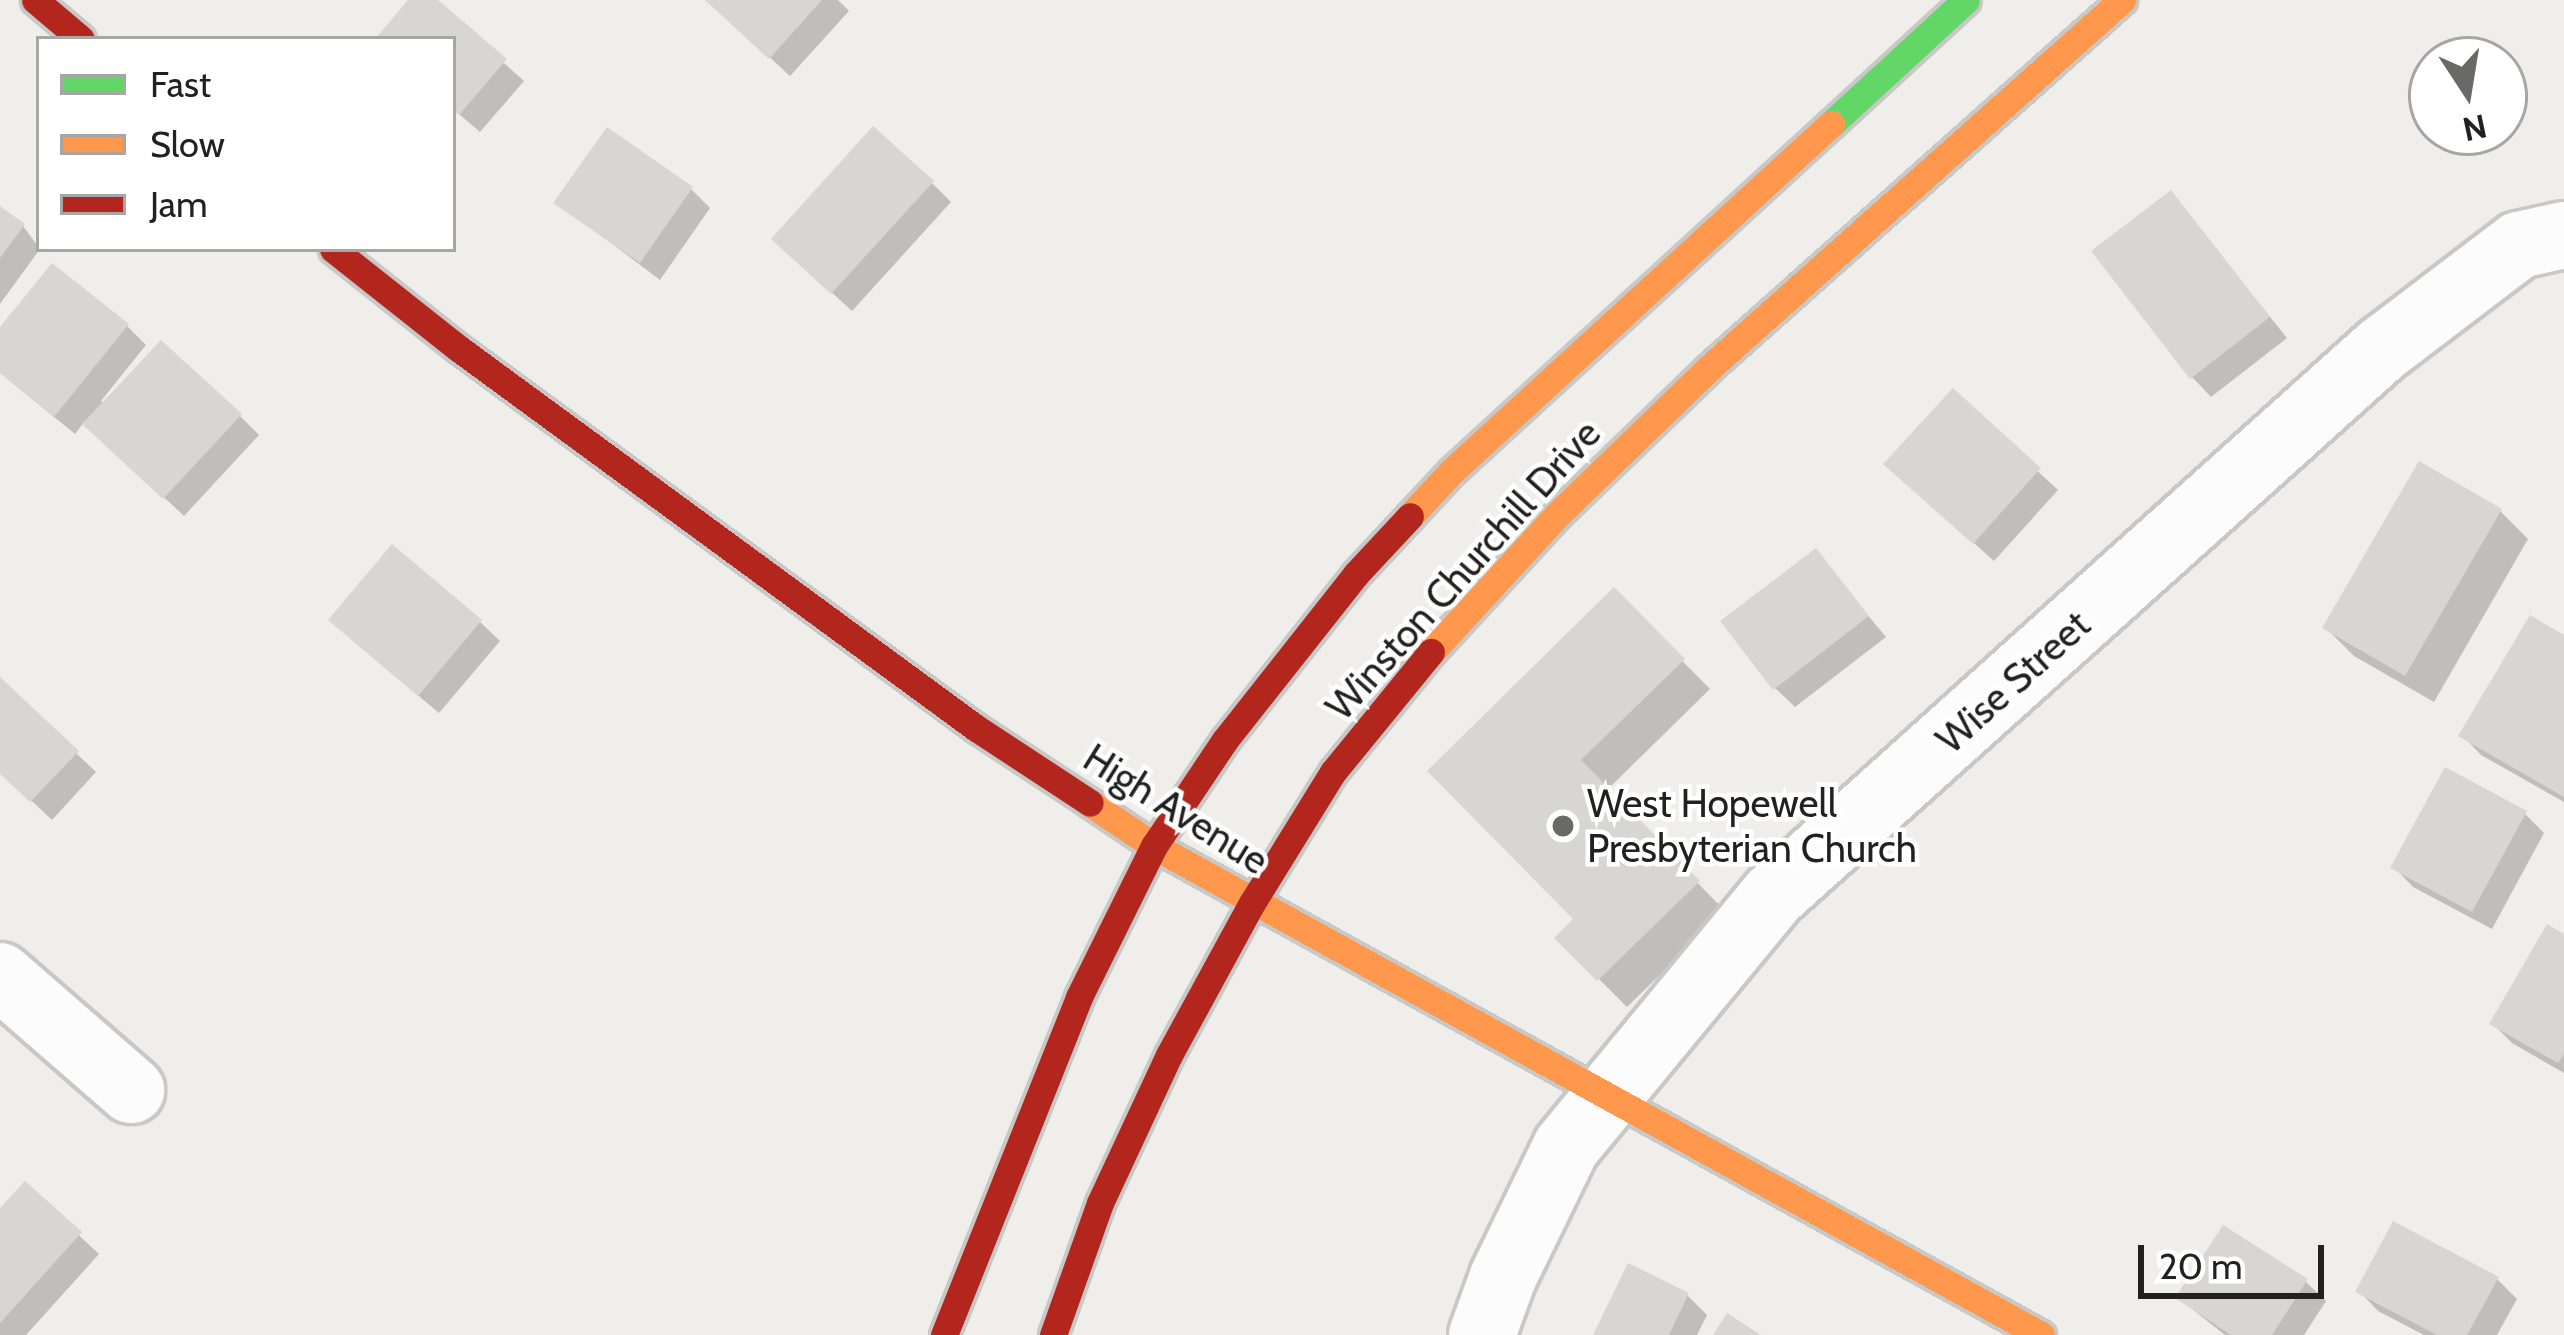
<!DOCTYPE html>
<style>
body{margin:0}
#map{position:relative;width:2564px;height:1335px;overflow:hidden;background:#efeeea;font-family:Cabin,sans-serif}
div>[style]{position:absolute}
.shadow>*{inset:0;background:#0003}
.building>*{inset:0;background:#d7d6d2}
.roads{filter:drop-shadow(3px 0 #c8c8c6) drop-shadow(-3px 0 #c8c8c6) drop-shadow(0 3px #c8c8c6) drop-shadow(0 -3px #c8c8c6)}
.street>*{height:66px;margin:-33px;padding:0 33px;transform-origin:33px;border-radius:33px;background:#fdfcfc}
.fast>*{height:27px;margin:-13.5px;padding:0 13.5px;transform-origin:13.5px;border-radius:13.5px;background:#63d668}
.slow>*{height:27px;margin:-13.5px;padding:0 13.5px;transform-origin:13.5px;border-radius:13.5px;background:#ff974d}
.jam>*{height:27px;margin:-13.5px;padding:0 13.5px;transform-origin:13.5px;border-radius:13.5px;background:#b3261e}
.dots>*{width:33px;height:33px;translate:-50% -50%;box-sizing:border-box;border:6px solid #fff;border-radius:50%}
span{translate:-50% -50%;white-space:nowrap;text-align:center;line-height:1.15;-webkit-text-stroke:9px #fff;paint-order:stroke}
.street-label{font-size:39px;color:#212121}
.poi-label{font-size:39px;color:#212121}
.left{translate:0 -50%;text-align:left}
.legend{position:absolute;left:36px;top:36px;width:420px;height:216px;box-sizing:border-box;background:#fff;border:3px solid #a6a6a6;margin:0;padding:15px 21px;list-style:none;font-size:36px;color:#212121}
.legend li{display:flex;align-items:center;gap:24px;height:60px}
.legend b{width:60px;border:3px solid #a6a6a6}
.north{position:absolute;left:2408px;top:36px;width:120px;height:120px;box-sizing:border-box;background:#fff;border:3px solid #a6a6a6;border-radius:50%;rotate:168deg;font-size:33px;font-weight:700;line-height:48px;text-align:center;color:#212121}
.north::after{content:'';display:block;margin:auto;width:42px;height:54px;background:#696967;clip-path:polygon(50% 0,100% 100%,50% 72%,0 100%)}
.scale{position:absolute;left:2138px;top:1245px;width:186px;height:54px;box-sizing:border-box;border:6px solid #212121;border-top:0;padding-left:15px;font-size:36px;line-height:42px;white-space:nowrap;color:#212121;-webkit-text-stroke:9px #fff;paint-order:stroke}
</style>
<div id="map">
<div class="shadow">
<div style="clip-path:polygon(412px 0,433px 0,524px 81px,480px 132px,453px 109px,453px 39px,379px 39px)"></div>
<div style="clip-path:polygon(707px 0,838px 0,849px 11px,790px 76px)"></div>
<div style="clip-path:polygon(932px 183px,951px 202px,852px 311px,794px 258px)"></div>
<div style="clip-path:polygon(691px 189px,710px 208px,660px 280px,557px 202px)"></div>
<div style="clip-path:polygon(2171px 194px,2287px 338px,2211px 397px,2192px 377px)"></div>
<div style="clip-path:polygon(0 210px,23px 226px,40px 249px,0 304px)"></div>
<div style="clip-path:polygon(127px 326px,146px 345px,101px 401px,105px 404px,240px 416px,259px 435px,184px 516px,84px 422px,75px 434px,0 373px,0 332px)"></div>
<div style="clip-path:polygon(1953px 393px,2058px 490px,1994px 561px,1907px 483px)"></div>
<div style="clip-path:polygon(2500px 511px,2528px 539px,2434px 702px,2354px 656px,2326px 628px)"></div>
<div style="clip-path:polygon(1815px 552px,1886px 637px,1795px 707px,1775px 688px)"></div>
<div style="clip-path:polygon(1614px 592px,1710px 689px,1607px 790px,1725px 911px,1627px 1007px,1558px 938px,1577px 919px,1431px 771px)"></div>
<div style="clip-path:polygon(480px 622px,500px 641px,439px 713px,351px 639px)"></div>
<div style="clip-path:polygon(2564px 638px,2564px 802px,2481px 755px,2462px 735px)"></div>
<div style="clip-path:polygon(0 681px,96px 772px,52px 820px,0 771px)"></div>
<div style="clip-path:polygon(2525px 814px,2544px 833px,2492px 929px,2413px 887px,2394px 867px)"></div>
<div style="clip-path:polygon(2564px 937px,2564px 1073px,2512px 1043px,2493px 1024px)"></div>
<div style="clip-path:polygon(25px 1185px,99px 1254px,26px 1335px,0 1335px,0 1213px)"></div>
<div style="clip-path:polygon(2224px 1229px,2306px 1282px,2326px 1301px,2304px 1335px,2225px 1335px,2178px 1298px)"></div>
<div style="clip-path:polygon(2497px 1279px,2517px 1299px,2497px 1335px,2424px 1335px,2378px 1311px,2359px 1291px)"></div>
<div style="clip-path:polygon(1687px 1295px,1707px 1315px,1697px 1335px,1597px 1335px)"></div>
</div>
<div class="building">
<div style="clip-path:polygon(408px 0,438px 0,507px 59px,459px 115px,453px 110px,453px 39px,375px 39px)"></div>
<div style="clip-path:polygon(705px 0,822px 0,769px 59px)"></div>
<div style="clip-path:polygon(873px 126px,934px 181px,831px 294px,771px 239px)"></div>
<div style="clip-path:polygon(607px 127px,693px 187px,640px 263px,553px 203px)"></div>
<div style="clip-path:polygon(2171px 190px,2270px 317px,2190px 379px,2091px 251px)"></div>
<div style="clip-path:polygon(0 206px,25px 224px,0 258px)"></div>
<div style="clip-path:polygon(52px 263px,129px 324px,54px 417px,0 373px,0 327px)"></div>
<div style="clip-path:polygon(161px 340px,242px 414px,163px 499px,82px 424px)"></div>
<div style="clip-path:polygon(1953px 388px,2041px 468px,1973px 544px,1883px 464px)"></div>
<div style="clip-path:polygon(2419px 461px,2502px 509px,2405px 676px,2322px 628px)"></div>
<div style="clip-path:polygon(392px 544px,482px 620px,418px 696px,328px 620px)"></div>
<div style="clip-path:polygon(1816px 548px,1869px 616px,1773px 690px,1720px 621px)"></div>
<div style="clip-path:polygon(1614px 587px,1685px 659px,1581px 760px,1700px 881px,1597px 981px,1554px 938px,1573px 919px,1427px 771px)"></div>
<div style="clip-path:polygon(2530px 615px,2564px 635px,2564px 797px,2458px 736px)"></div>
<div style="clip-path:polygon(0 677px,79px 751px,30px 802px,0 774px)"></div>
<div style="clip-path:polygon(2445px 767px,2527px 811px,2472px 912px,2390px 868px)"></div>
<div style="clip-path:polygon(2547px 924px,2564px 934px,2564px 1054px,2558px 1063px,2489px 1024px)"></div>
<div style="clip-path:polygon(25px 1181px,82px 1232px,0 1323px,0 1208px)"></div>
<div style="clip-path:polygon(2393px 1221px,2499px 1277px,2467px 1335px,2437px 1335px,2355px 1292px)"></div>
<div style="clip-path:polygon(2223px 1225px,2308px 1279px,2272px 1335px,2231px 1335px,2175px 1298px)"></div>
<div style="clip-path:polygon(1628px 1263px,1689px 1293px,1669px 1335px,1593px 1335px)"></div>
<div style="clip-path:polygon(1727px 1313px,1761px 1335px,1713px 1335px)"></div>
</div>
<div class="roads">
<div class="street">
<div style="left:0;top:976px;width:174px;rotate:41deg"></div>
<div style="left:1482px;top:1335px;width:62px;rotate:-70.1deg"></div>
<div style="left:1503px;top:1277px;width:144px;rotate:-64.1deg"></div>
<div style="left:1566px;top:1147px;width:327px;rotate:-50.5deg"></div>
<div style="left:1774px;top:895px;width:816px;rotate:-41.92deg"></div>
<div style="left:2381px;top:350px;width:173px;rotate:-37.3deg"></div>
<div style="left:2519px;top:245px;width:46px;rotate:-12.5deg"></div>
</div>
<div class="fast">
<div style="left:1831px;top:124px;width:183px;rotate:-42.6deg"></div>
</div>
<div class="slow">
<div style="left:1410px;top:516px;width:62px;rotate:-47deg"></div>
<div style="left:1452px;top:471px;width:514px;rotate:-42.48deg"></div>
<div style="left:1431px;top:652px;width:186px;rotate:-47.4deg"></div>
<div style="left:1557px;top:515px;width:213px;rotate:-44deg"></div>
<div style="left:1710px;top:367px;width:552px;rotate:-41.69deg"></div>
<div style="left:1090px;top:803px;width:77px;rotate:33.9deg"></div>
<div style="left:1154px;top:846px;width:1013px;rotate:28.87deg"></div>
</div>
<div class="jam">
<div style="left:35px;top:0;width:60px;rotate:40.3deg"></div>
<div style="left:333px;top:249px;width:159px;rotate:38.4deg"></div>
<div style="left:458px;top:348px;width:642px;rotate:36.26deg"></div>
<div style="left:976px;top:728px;width:136px;rotate:33.3deg"></div>
<div style="left:944px;top:1335px;width:364px;rotate:-68.2deg"></div>
<div style="left:1079px;top:997px;width:169px;rotate:-63.6deg"></div>
<div style="left:1154px;top:846px;width:128px;rotate:-56.2deg"></div>
<div style="left:1225px;top:740px;width:211px;rotate:-51.7deg"></div>
<div style="left:1356px;top:574px;width:79px;rotate:-47deg"></div>
<div style="left:1053px;top:1335px;width:140px;rotate:-70.4deg"></div>
<div style="left:1100px;top:1203px;width:163px;rotate:-65deg"></div>
<div style="left:1169px;top:1055px;width:173px;rotate:-61.4deg"></div>
<div style="left:1252px;top:903px;width:154px;rotate:-58.3deg"></div>
<div style="left:1333px;top:772px;width:155px;rotate:-50.8deg"></div>
</div>
</div>
<div class="dots">
<div style="left:1563px;top:826px;background:#696967"></div>
</div>
<div class="street-label">
<span style="left:1463px;top:570px;rotate:-48deg">Winston Churchill Drive</span>
<span style="left:2013px;top:682px;rotate:-42deg">Wise Street</span>
<span style="left:1176px;top:809px;rotate:32deg">High Avenue</span>
</div>
<div class="poi-label">
<span class="left" style="left:1587px;top:826px">West Hopewell<br>Presbyterian Church</span>
</div>
<ul class="legend">
<li><b style="height:15px;background:#63d668"></b>Fast</li>
<li><b style="height:15px;background:#ff974d"></b>Slow</li>
<li><b style="height:15px;background:#b3261e"></b>Jam</li>
</ul>
<div class="north">N</div>
<div class="scale">20 m</div>
</div>
